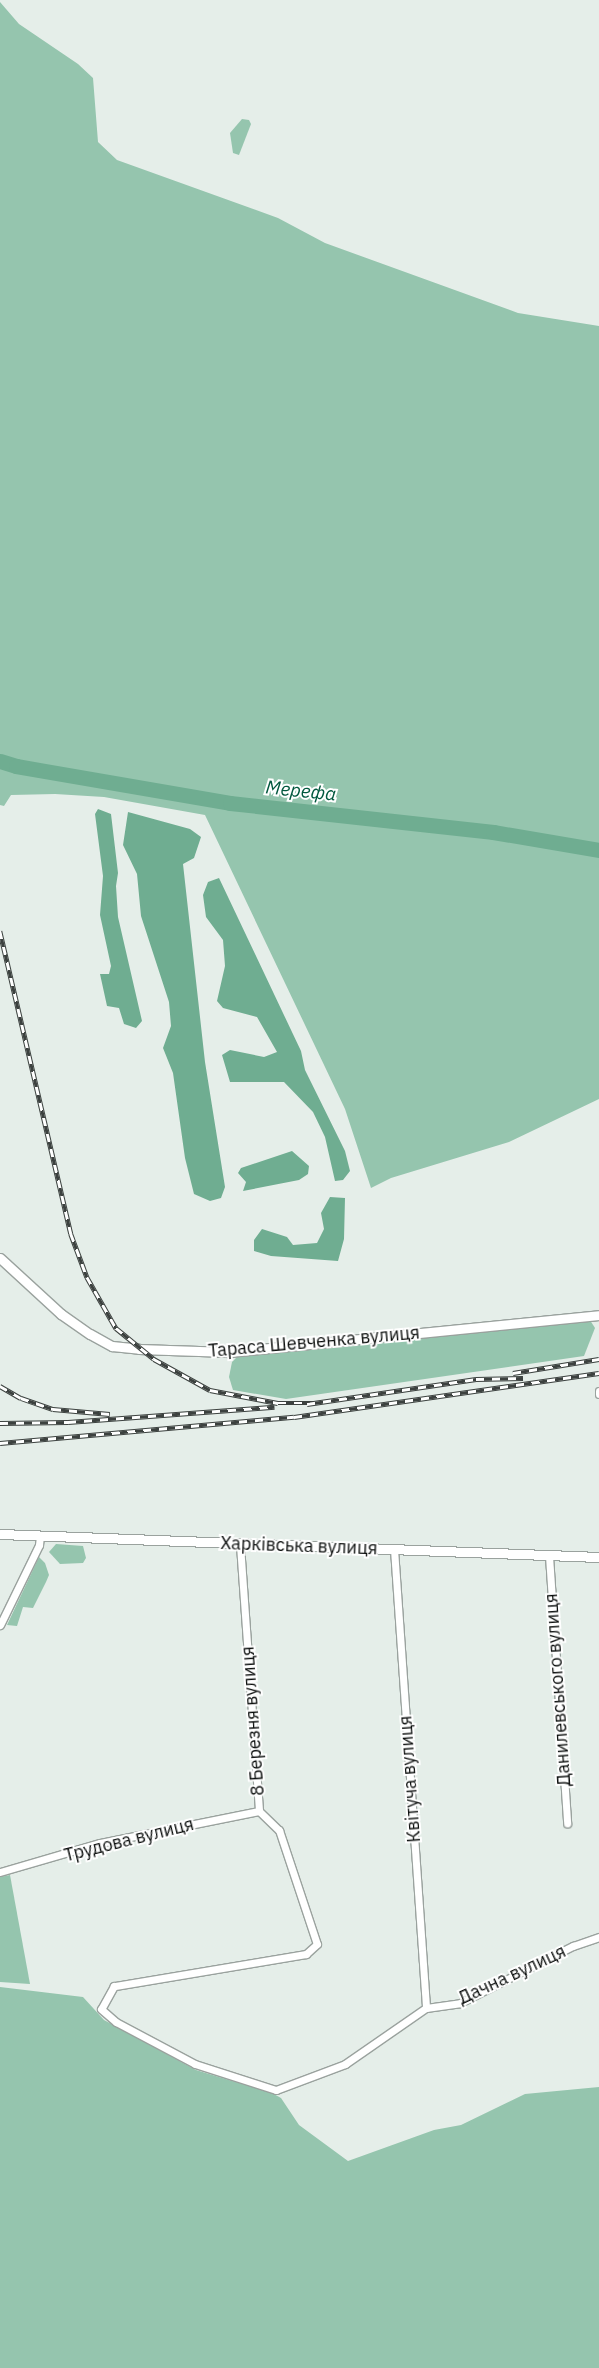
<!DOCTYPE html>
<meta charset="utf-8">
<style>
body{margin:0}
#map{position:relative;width:599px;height:2368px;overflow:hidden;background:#e5eee9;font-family:"IBM Plex Sans",sans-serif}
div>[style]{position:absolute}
.green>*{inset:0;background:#95c5ae}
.water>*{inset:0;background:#6fad91}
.river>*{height:15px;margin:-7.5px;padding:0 7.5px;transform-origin:7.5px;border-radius:7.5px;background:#6fad91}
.roads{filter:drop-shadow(1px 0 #9aa29e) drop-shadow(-1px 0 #9aa29e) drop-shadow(0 1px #9aa29e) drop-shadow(0 -1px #9aa29e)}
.minor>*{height:7px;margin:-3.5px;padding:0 3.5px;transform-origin:3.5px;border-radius:3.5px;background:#fff}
.tertiary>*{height:9px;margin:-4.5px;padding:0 4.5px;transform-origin:4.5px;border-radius:4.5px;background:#fff}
.rail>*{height:4.5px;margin-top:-2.25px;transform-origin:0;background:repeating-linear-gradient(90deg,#fff 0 8px,#3c413f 0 16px);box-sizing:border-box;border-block:1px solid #3c413f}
span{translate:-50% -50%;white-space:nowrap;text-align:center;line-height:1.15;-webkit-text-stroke:4px #fff;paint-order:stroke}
.street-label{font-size:18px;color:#090c0b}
.water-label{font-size:19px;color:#02583e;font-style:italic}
</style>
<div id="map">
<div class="green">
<div style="clip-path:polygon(0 2px,19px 24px,78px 64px,93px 78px,98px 142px,117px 160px,278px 218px,325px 243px,518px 313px,599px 326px,599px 1099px,509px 1142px,391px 1178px,371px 1188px,345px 1109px,205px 815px,104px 797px,55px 794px,11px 795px,4px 806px,0 805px)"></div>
<div style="clip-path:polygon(242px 119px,249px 120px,251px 124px,239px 155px,233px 153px,230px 133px)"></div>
<div style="clip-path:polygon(588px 1317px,595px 1328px,584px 1356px,286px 1399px,233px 1390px,229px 1377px,232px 1362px,240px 1354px)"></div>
<div style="clip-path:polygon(56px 1544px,83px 1546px,86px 1558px,83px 1563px,60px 1564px,49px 1552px)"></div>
<div style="clip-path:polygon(39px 1557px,45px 1563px,49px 1575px,46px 1582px,33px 1608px,23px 1607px,17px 1626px,7px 1625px)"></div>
<div style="clip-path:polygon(10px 1875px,30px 1984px,0 1982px,0 1877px)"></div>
<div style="clip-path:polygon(0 1987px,83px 1997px,104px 2020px,196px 2070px,272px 2093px,281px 2098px,299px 2125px,348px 2161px,434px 2130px,461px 2125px,525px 2094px,599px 2087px,599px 2368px,0 2368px)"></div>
</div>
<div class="water">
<div style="clip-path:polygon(98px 809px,111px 814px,118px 873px,116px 886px,118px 917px,142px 1021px,136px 1028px,124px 1024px,119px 1008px,107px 1006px,100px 974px,109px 974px,111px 966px,100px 915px,103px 876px,95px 814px)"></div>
<div style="clip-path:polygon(128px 812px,190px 829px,201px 837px,194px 858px,183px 864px,205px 1062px,225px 1187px,221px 1198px,210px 1201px,194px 1194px,185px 1158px,173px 1073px,163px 1048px,171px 1026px,169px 1002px,141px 916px,137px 874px,123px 845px)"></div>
<div style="clip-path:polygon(219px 878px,301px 1051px,305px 1070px,345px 1151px,350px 1171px,343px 1180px,335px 1181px,325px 1137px,313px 1112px,284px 1082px,230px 1082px,222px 1055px,230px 1050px,264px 1057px,277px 1052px,257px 1017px,223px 1008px,217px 1001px,225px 966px,223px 940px,206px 917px,203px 895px,208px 882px)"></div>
<div style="clip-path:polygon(292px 1151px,309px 1166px,308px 1174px,299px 1180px,243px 1191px,246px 1182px,238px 1173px,241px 1168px)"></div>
<div style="clip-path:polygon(330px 1197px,345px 1198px,344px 1239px,338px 1261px,271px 1256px,254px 1251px,254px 1240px,262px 1229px,287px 1237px,293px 1245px,317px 1243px,324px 1229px,321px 1213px)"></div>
</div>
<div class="river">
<div style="left:0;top:761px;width:17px;rotate:17deg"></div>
<div style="left:16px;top:766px;width:217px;rotate:9.8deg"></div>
<div style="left:230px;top:803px;width:265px;rotate:6.3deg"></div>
<div style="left:493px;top:832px;width:108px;rotate:9.6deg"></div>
</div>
<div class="roads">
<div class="minor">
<div style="left:599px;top:1391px;width:3px;rotate:90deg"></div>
<div style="left:240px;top:1545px;width:267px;rotate:85.9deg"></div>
<div style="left:259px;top:1811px;width:28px;rotate:44deg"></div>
<div style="left:279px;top:1830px;width:120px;rotate:71.6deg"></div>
<div style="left:317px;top:1944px;width:15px;rotate:138deg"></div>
<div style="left:306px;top:1954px;width:195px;rotate:170.5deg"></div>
<div style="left:114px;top:1986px;width:26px;rotate:119deg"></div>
<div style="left:101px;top:2009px;width:20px;rotate:41deg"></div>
<div style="left:116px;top:2022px;width:89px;rotate:28deg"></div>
<div style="left:195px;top:2064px;width:85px;rotate:17.8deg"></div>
<div style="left:276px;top:2090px;width:74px;rotate:-20.6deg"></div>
<div style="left:345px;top:2064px;width:98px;rotate:-34.7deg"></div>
<div style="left:426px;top:2008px;width:34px;rotate:-8deg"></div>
<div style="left:460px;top:2003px;width:127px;rotate:-26.8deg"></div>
<div style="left:573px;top:1946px;width:28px;rotate:-19deg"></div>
<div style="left:394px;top:1549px;width:460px;rotate:86deg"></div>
<div style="left:549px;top:1556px;width:268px;rotate:86.1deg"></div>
<div style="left:0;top:1625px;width:89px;rotate:-64deg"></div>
<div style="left:39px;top:1545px;width:10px;rotate:-84deg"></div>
<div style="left:0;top:1872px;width:104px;rotate:-16.2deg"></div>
<div style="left:100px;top:1843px;width:162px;rotate:-11.4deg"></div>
</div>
<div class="tertiary">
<div style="left:0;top:1258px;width:83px;rotate:42.6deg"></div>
<div style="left:61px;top:1314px;width:35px;rotate:35deg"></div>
<div style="left:90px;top:1334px;width:25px;rotate:29deg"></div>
<div style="left:112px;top:1346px;width:27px;rotate:6deg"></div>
<div style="left:139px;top:1349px;width:90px;rotate:1.9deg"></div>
<div style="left:229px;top:1352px;width:372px;rotate:-5.7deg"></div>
<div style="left:0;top:1534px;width:599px;rotate:2.2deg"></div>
</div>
</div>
<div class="rail">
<div style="left:0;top:931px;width:311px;rotate:76.8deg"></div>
<div style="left:71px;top:1234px;width:46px;rotate:69.6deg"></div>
<div style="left:87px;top:1277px;width:59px;rotate:60.4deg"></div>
<div style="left:116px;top:1328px;width:49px;rotate:39.2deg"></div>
<div style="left:154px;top:1359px;width:64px;rotate:29deg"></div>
<div style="left:210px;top:1390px;width:69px;rotate:10.8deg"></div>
<div style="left:278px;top:1403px;width:36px"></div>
<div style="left:513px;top:1373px;width:87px;rotate:-9.2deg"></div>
<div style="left:0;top:1386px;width:24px;rotate:30deg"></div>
<div style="left:21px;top:1398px;width:34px;rotate:19deg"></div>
<div style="left:53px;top:1409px;width:57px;rotate:5deg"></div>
<div style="left:307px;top:1404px;width:171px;rotate:-8.4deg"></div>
<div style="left:476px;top:1379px;width:47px;rotate:-1.2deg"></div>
<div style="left:0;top:1423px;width:68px;rotate:-0.8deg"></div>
<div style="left:68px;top:1422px;width:207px;rotate:-4.2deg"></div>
<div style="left:0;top:1443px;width:295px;rotate:-5.1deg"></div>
<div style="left:294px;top:1417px;width:308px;rotate:-8.2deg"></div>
</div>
<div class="street-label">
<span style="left:314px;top:1342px;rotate:-5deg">Тараса Шевченка вулиця</span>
<span style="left:299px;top:1546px;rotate:2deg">Харківська вулиця</span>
<span style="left:558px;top:1690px;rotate:-94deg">Данилевського вулиця</span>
<span style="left:253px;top:1721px;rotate:-94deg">8 Березня вулиця</span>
<span style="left:410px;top:1779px;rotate:-94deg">Квітуча вулиця</span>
<span style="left:129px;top:1840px;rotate:-14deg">Трудова вулиця</span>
<span style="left:512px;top:1975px;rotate:-25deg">Дачна вулиця</span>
</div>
<div class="water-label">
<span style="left:301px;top:791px;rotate:6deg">Мерефа</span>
</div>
</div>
